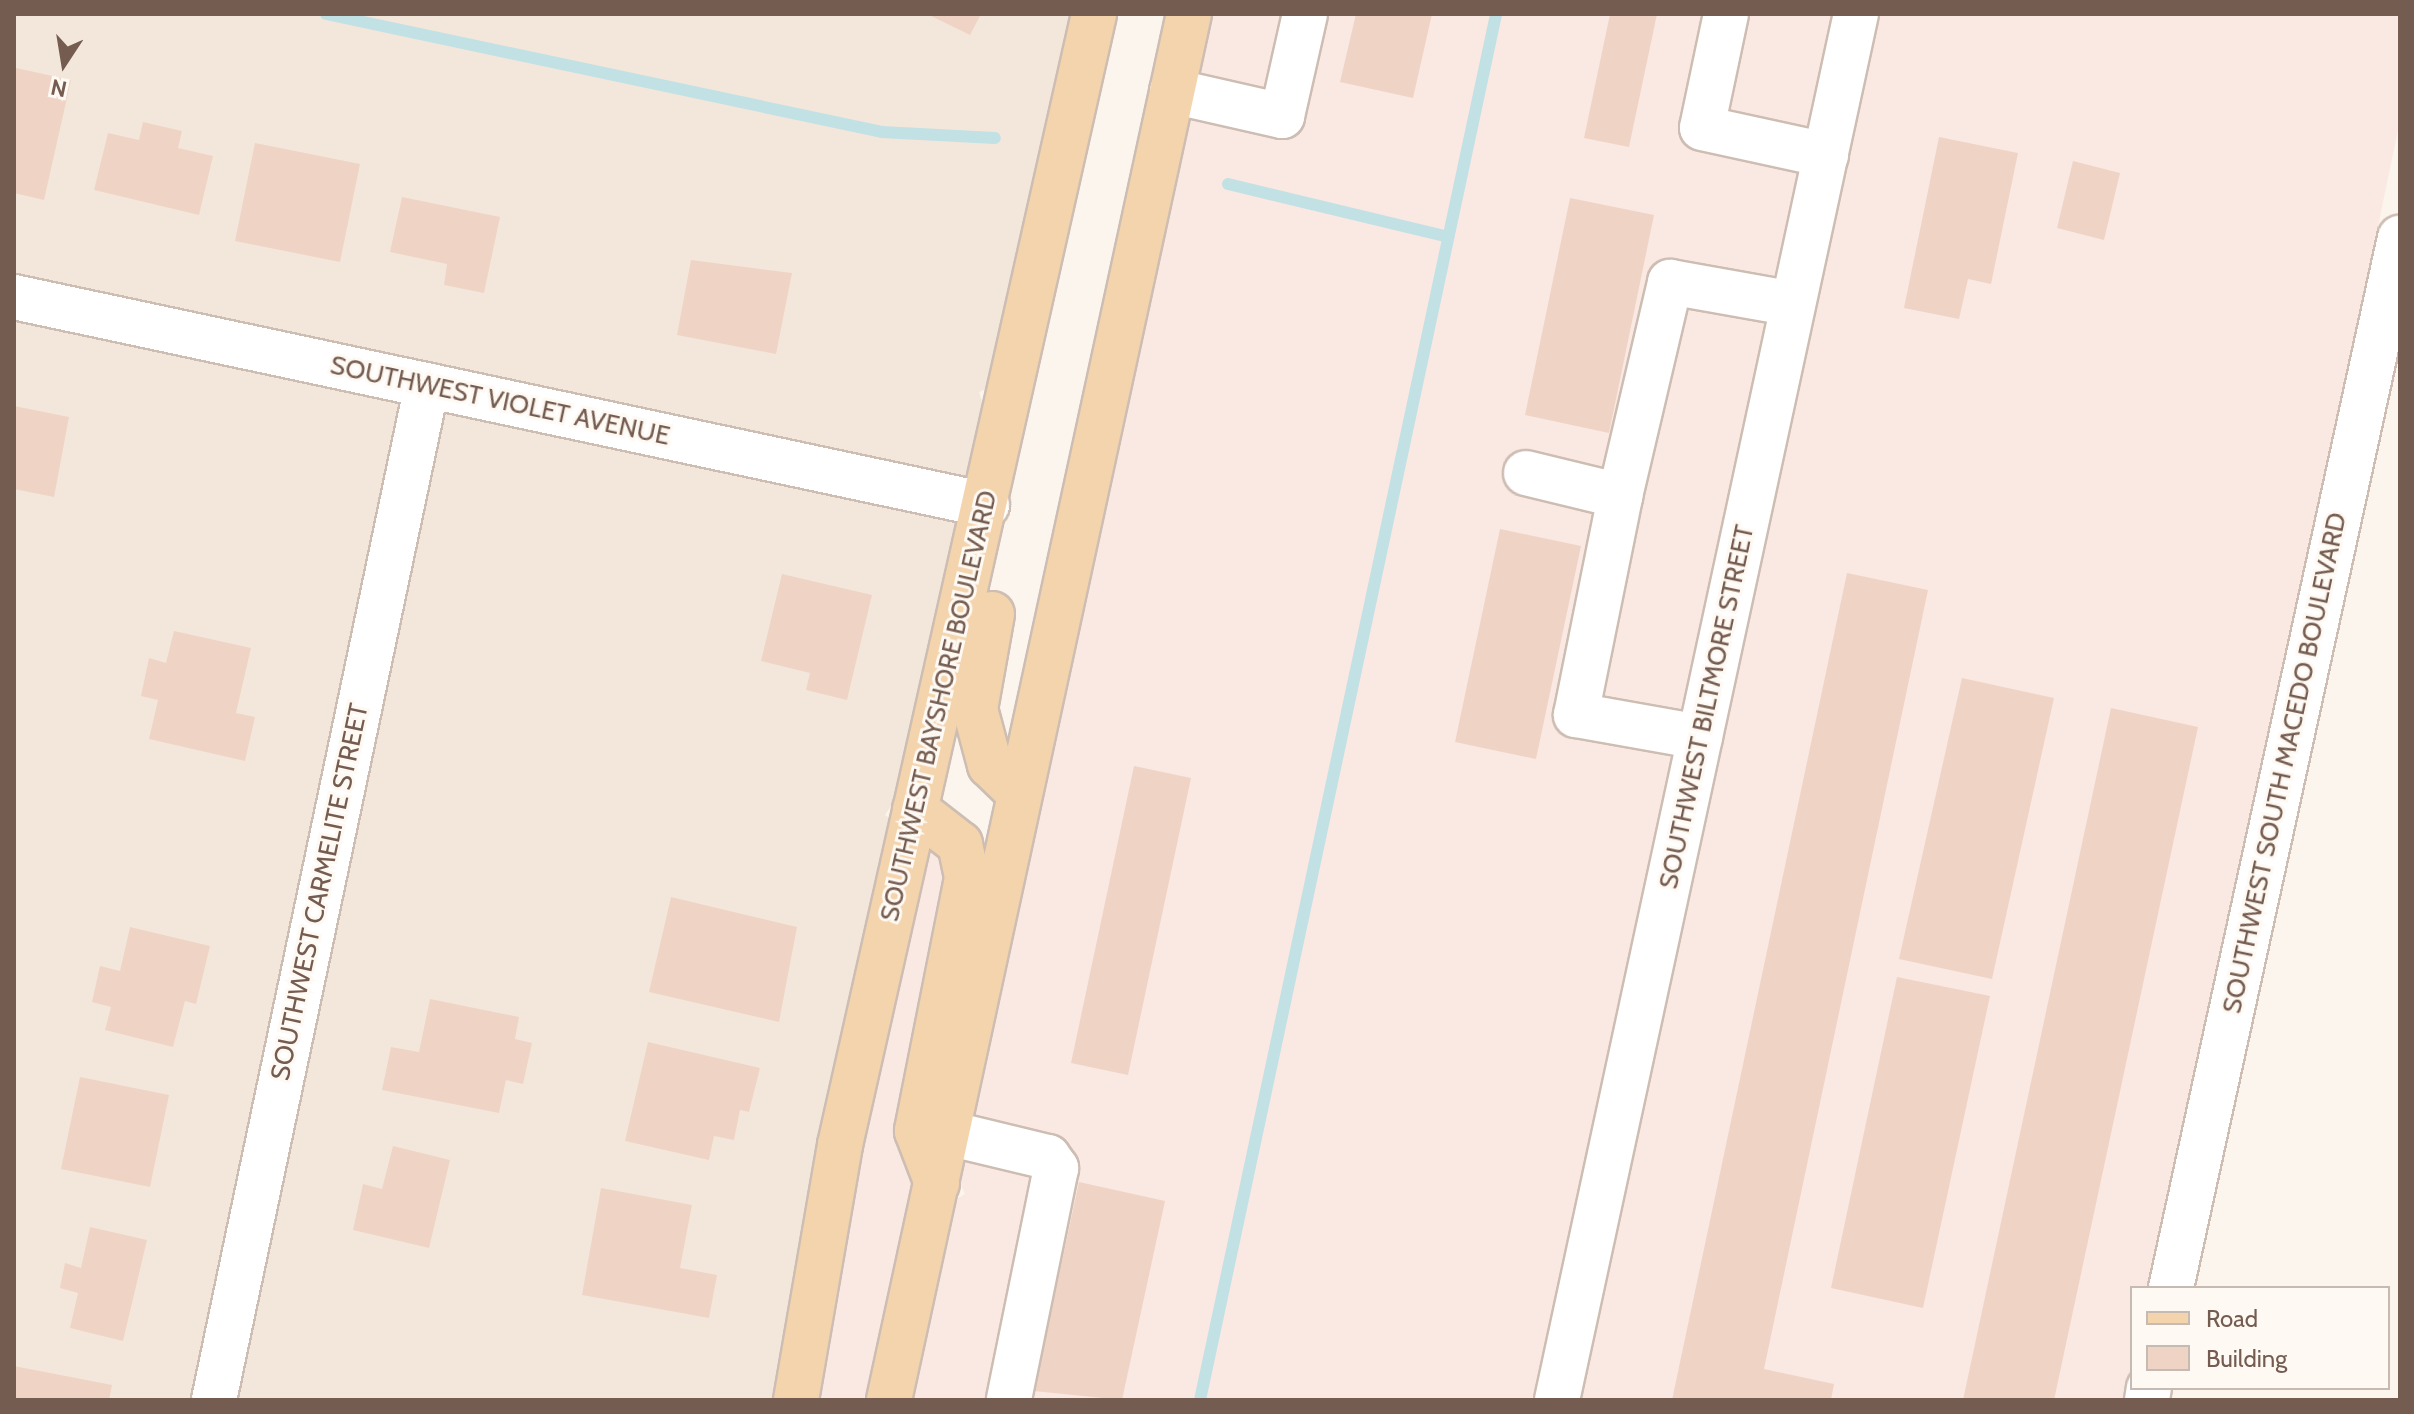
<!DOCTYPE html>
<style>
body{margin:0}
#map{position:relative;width:2414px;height:1414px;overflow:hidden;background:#fbf5ed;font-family:Cabin,sans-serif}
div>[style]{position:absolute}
.residential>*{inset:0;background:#f3e7db}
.commercial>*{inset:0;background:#fae8e2}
.stream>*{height:12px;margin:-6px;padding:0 6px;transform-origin:6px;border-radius:6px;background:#c2e1e4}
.building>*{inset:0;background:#efd4c6}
.roads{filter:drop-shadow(2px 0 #cdbdb2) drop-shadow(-2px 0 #cdbdb2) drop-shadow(0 2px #cdbdb2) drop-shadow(0 -2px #cdbdb2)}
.minor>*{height:44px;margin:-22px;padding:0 22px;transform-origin:22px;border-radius:22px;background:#fff}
.major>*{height:44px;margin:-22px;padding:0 22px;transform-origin:22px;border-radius:22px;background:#f3d4ac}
span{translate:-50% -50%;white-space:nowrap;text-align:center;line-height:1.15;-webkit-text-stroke:6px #fef9f3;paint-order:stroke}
.street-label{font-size:26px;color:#755c50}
.frame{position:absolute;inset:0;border:16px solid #755c50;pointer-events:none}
.legend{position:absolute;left:2130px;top:1286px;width:260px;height:104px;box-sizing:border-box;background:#fef9f3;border:2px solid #c7bab2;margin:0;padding:10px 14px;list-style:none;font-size:24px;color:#755c50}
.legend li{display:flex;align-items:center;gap:16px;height:40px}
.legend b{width:40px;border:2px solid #c7bab2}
.north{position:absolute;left:24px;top:24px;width:80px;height:80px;-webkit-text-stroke:6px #fef9f3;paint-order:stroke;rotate:192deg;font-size:22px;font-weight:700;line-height:32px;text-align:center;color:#755c50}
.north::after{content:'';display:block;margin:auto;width:28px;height:36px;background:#755c50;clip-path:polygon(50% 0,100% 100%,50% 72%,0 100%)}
</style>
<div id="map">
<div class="residential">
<div style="clip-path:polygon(14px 14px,1072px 14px,988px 388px,979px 392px,984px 408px,970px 477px,14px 273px)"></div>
<div style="clip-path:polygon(14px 321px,401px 403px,192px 1400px,14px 1400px)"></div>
<div style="clip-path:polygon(442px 412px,960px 524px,895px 800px,885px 815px,891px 819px,819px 1140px,774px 1400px,236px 1400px)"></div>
</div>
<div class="commercial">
<div style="clip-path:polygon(1210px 14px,1834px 14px,1535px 1400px,910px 1400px,955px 1200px,965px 1194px,959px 1180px)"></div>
<div style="clip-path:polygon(1878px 14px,2400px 14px,2400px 120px,2158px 1288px,2132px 1288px,2135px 1400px,1579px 1400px)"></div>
<div style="clip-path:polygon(930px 850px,941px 858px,945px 879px,896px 1127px,915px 1186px,867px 1400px,817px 1400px,849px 1212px)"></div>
</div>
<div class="stream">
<div style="left:326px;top:14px;width:568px;rotate:11.98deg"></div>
<div style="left:882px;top:132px;width:113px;rotate:3deg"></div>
<div style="left:1228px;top:184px;width:226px;rotate:13.5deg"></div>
<div style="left:1200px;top:1400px;width:1417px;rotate:-77.94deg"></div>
</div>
<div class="building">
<div style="clip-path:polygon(927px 14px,981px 14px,970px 35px)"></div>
<div style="clip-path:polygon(1356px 14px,1432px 14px,1413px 98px,1340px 82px)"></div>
<div style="clip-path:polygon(1610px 14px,1657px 14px,1629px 147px,1584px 138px)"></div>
<div style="clip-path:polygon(16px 68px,71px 80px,44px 200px,14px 193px)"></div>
<div style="clip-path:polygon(143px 122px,182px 131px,178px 148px,213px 156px,199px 215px,94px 190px,108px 133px,139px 140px)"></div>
<div style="clip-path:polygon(1939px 137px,2018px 153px,1991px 284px,1968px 279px,1959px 319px,1904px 308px)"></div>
<div style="clip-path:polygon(255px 143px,360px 164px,340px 262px,235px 241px)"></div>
<div style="clip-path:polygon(2073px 161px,2120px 173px,2104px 240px,2057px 228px)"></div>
<div style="clip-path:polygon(402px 197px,500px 217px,484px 293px,444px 285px,447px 264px,390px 252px)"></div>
<div style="clip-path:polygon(1570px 198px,1654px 215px,1609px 433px,1525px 415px)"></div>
<div style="clip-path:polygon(691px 260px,792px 273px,776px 354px,677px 335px)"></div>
<div style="clip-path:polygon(14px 406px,69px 417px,54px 497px,14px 489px)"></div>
<div style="clip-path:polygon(1500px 529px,1581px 546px,1536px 759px,1455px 742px)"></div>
<div style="clip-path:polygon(1847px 573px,1928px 590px,1764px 1369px,1834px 1384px,1831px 1400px,1672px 1400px)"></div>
<div style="clip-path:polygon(782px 574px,872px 595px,847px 700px,806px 690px,810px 673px,761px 661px)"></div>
<div style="clip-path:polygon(174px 631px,251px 648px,236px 713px,255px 717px,245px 761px,149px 739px,158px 700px,141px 696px,149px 658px,166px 663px)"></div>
<div style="clip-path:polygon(1962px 678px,2054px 698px,1992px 979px,1899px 959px)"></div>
<div style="clip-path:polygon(2111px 708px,2198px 727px,2054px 1400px,1963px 1400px)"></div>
<div style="clip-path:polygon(1134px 766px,1191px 778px,1128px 1075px,1071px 1063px)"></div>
<div style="clip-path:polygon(671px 897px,797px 927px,779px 1022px,649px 992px)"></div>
<div style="clip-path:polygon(130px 927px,210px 946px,196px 1004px,185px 1001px,173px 1047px,105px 1030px,111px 1007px,92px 1002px,100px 966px,120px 971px)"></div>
<div style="clip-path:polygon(1897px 977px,1990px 996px,1923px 1308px,1831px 1288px)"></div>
<div style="clip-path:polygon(430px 999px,519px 1017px,515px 1039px,532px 1043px,523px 1084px,506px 1080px,499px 1113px,382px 1090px,391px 1047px,419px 1052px)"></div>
<div style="clip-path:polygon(648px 1042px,760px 1068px,749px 1112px,740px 1110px,734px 1140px,714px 1136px,709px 1160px,625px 1141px)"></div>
<div style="clip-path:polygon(80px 1077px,169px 1095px,150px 1187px,61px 1169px)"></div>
<div style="clip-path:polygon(393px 1146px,450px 1160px,429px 1248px,353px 1230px,363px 1184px,382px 1189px)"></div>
<div style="clip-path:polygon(1079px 1182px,1165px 1201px,1122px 1400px,1034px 1391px)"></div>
<div style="clip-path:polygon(601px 1188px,692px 1205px,680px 1268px,717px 1275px,709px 1318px,582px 1295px)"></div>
<div style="clip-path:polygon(90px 1227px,147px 1240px,123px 1341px,70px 1328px,78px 1293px,60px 1288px,65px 1263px,81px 1268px)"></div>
<div style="clip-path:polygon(14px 1366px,112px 1385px,109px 1400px,14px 1400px)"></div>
</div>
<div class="roads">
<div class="minor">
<div style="left:1726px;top:14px;width:116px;rotate:101.9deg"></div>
<div style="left:1702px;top:128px;width:127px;rotate:12.3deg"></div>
<div style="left:1172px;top:91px;width:113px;rotate:12.8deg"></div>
<div style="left:1282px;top:116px;width:105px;rotate:-77.3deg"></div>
<div style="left:14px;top:297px;width:995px;rotate:12.07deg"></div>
<div style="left:1526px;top:473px;width:97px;rotate:13.7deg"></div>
<div style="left:1700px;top:737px;width:126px;rotate:-169.9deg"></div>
<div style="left:1576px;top:715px;width:223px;rotate:-78.6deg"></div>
<div style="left:1620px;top:496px;width:220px;rotate:-76.8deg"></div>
<div style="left:1670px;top:282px;width:125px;rotate:10.1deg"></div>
<div style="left:948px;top:1133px;width:103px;rotate:13.5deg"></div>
<div style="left:1048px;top:1157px;width:14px;rotate:54deg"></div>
<div style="left:1056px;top:1168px;width:237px;rotate:101.5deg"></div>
<div style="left:2171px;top:1288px;width:1075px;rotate:-77.7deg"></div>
<div style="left:214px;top:1400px;width:1037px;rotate:-78.15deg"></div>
<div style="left:1557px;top:1400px;width:1418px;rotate:-77.83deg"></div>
<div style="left:2147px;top:1400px;width:12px;rotate:-81deg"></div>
</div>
<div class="major">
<div style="left:992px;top:614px;width:97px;rotate:100.1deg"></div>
<div style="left:975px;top:709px;width:58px;rotate:75deg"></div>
<div style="left:990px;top:765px;width:40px;rotate:44deg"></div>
<div style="left:915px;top:809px;width:57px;rotate:37.9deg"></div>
<div style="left:960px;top:844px;width:35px;rotate:78deg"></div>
<div style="left:967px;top:878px;width:258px;rotate:101.2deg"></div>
<div style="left:917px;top:1131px;width:56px;rotate:69deg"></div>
<div style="left:796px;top:1400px;width:259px;rotate:-80.2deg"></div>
<div style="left:840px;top:1145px;width:1159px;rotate:-77.34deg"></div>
<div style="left:889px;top:1400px;width:1418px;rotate:-77.79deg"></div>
</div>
</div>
<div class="street-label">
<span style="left:500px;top:401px;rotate:12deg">SOUTHWEST VIOLET AVENUE</span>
<span style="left:939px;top:706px;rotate:-77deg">SOUTHWEST BAYSHORE BOULEVARD</span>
<span style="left:1707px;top:707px;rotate:-78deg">SOUTHWEST BILTMORE STREET</span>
<span style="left:2285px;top:763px;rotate:-78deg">SOUTHWEST SOUTH MACEDO BOULEVARD</span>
<span style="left:320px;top:892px;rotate:-78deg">SOUTHWEST CARMELITE STREET</span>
</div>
<div class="frame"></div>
<ul class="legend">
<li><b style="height:10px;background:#f3d4ac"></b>Road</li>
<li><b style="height:22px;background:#efd4c6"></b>Building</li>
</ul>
<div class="north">N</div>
</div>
